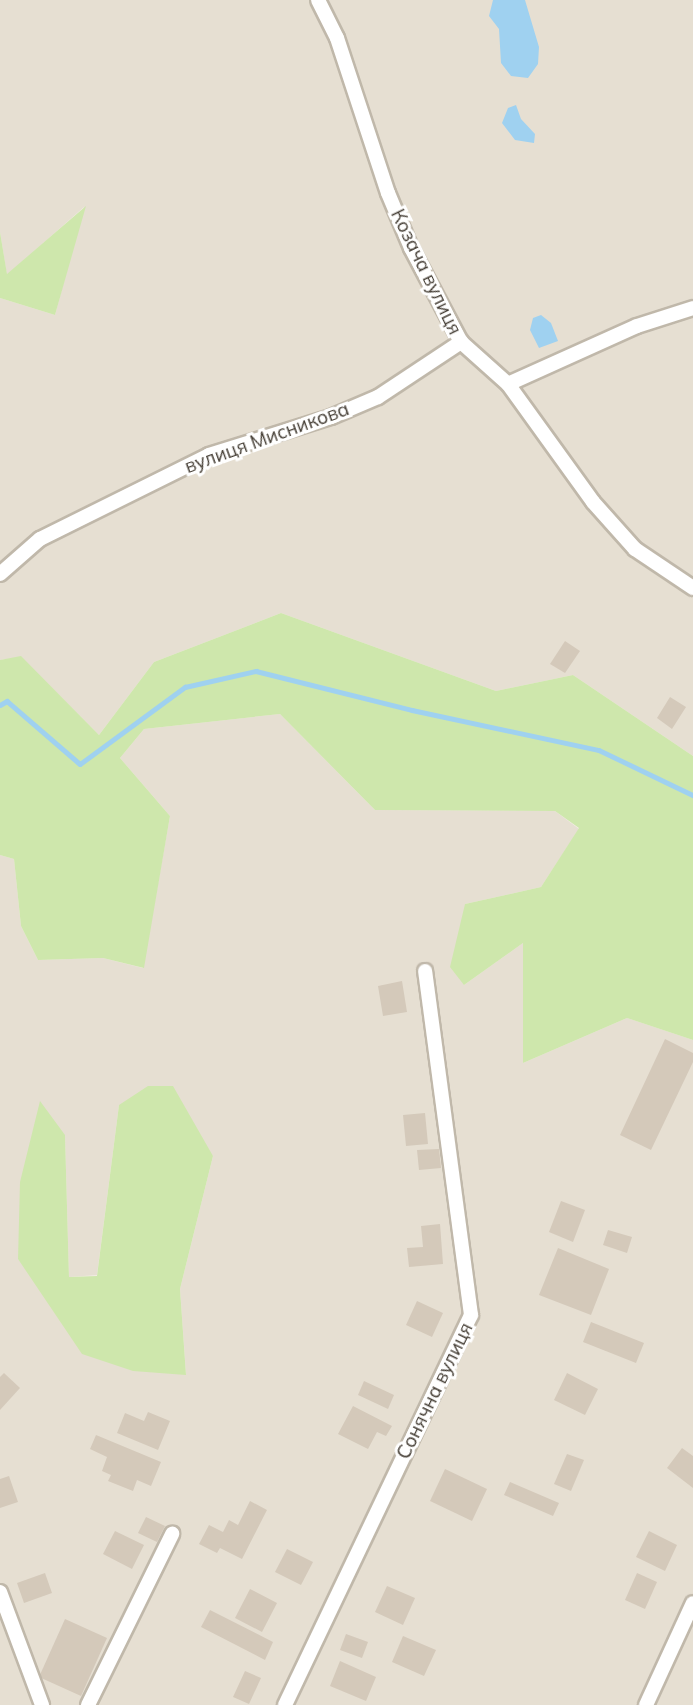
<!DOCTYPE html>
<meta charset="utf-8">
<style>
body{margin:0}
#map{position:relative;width:693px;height:1705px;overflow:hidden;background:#f2ede4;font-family:Mulish,sans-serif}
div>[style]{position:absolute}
.residential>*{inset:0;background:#e6dfd2}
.green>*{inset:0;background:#cee7ac}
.water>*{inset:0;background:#9fd1f0}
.stream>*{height:4.5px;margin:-2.25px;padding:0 2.25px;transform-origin:2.25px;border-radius:2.25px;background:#9fd1f0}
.building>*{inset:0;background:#d4c9ba}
.roads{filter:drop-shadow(2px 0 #c0b8aa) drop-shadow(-2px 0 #c0b8aa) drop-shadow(0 2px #c0b8aa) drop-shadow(0 -2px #c0b8aa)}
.minor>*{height:14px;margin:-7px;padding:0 7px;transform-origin:7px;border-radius:7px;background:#fff}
span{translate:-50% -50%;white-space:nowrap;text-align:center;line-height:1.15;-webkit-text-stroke:6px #fff;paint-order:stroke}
.street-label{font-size:19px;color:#443d34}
</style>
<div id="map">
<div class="residential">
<div style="clip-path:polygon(0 0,693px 0,693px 756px,573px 675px,496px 691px,281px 613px,154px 662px,99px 735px,21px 657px,0 660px,0 298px,55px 315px,84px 207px,7px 275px,0 232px)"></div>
<div style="clip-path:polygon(evenodd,280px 714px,375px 810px,555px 811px,579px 829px,541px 887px,465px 904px,464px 985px,523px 943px,523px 1063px,627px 1018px,693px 1040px,693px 1705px,0 1705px,0 855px,14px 859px,21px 926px,38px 960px,103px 958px,143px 968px,170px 816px,120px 758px,144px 729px,280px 714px,119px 1105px,213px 1156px,180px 1289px,186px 1374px,18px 1259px,65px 1135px,69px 1277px,97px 1275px,119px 1105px)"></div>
</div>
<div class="green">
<div style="clip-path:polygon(86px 206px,55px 315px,0 298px,0 232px,7px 274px)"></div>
<div style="clip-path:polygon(281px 613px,496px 691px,573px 675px,693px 756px,693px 1040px,627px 1018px,523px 1063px,523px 943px,464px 985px,450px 967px,465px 904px,541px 887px,579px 828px,555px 811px,375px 810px,280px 714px,144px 729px,120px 758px,170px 816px,144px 968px,103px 958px,38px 960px,21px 926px,14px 859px,0 855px,0 660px,21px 656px,99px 735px,154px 662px)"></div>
<div style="clip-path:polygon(148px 1086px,173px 1086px,213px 1156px,180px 1289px,186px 1375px,133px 1371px,82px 1354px,18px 1259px,20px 1182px,40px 1101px,65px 1135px,69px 1277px,97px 1276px,119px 1105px)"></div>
</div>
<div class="water">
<div style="clip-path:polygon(493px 0,525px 0,539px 47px,538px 64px,528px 78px,511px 76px,501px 63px,499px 29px,489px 16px)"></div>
<div style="clip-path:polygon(516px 105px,521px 119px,535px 134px,534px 143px,515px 140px,502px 123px,508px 108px)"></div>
<div style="clip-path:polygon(541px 315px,551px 323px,558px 341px,539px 348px,530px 330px,533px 318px)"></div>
</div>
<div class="stream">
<div style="left:0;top:705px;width:8px;rotate:-30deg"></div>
<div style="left:7px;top:701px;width:96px;rotate:40.8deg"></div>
<div style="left:80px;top:764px;width:130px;rotate:-36.3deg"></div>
<div style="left:185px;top:687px;width:73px;rotate:-12.7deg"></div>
<div style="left:256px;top:671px;width:161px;rotate:14deg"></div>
<div style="left:412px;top:710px;width:191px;rotate:12.1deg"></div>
<div style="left:599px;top:750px;width:104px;rotate:25.6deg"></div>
</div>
<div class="building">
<div style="clip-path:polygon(565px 641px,580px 651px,565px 673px,550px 664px)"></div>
<div style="clip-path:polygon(670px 697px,686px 707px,672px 729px,657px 718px)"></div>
<div style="clip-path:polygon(402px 981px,407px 1012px,383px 1016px,378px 986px)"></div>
<div style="clip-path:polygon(665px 1039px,693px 1053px,693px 1062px,651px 1150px,620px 1135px)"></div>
<div style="clip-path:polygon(425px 1113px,428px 1144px,406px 1146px,403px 1115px)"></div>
<div style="clip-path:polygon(439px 1149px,441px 1168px,419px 1170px,417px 1150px)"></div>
<div style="clip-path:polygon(561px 1201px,585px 1210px,573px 1242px,549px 1232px)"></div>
<div style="clip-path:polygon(440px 1224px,443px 1264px,409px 1267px,407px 1248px,423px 1247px,421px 1226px)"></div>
<div style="clip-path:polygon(608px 1230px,632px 1237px,627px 1253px,603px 1245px)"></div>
<div style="clip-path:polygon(558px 1248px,609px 1269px,591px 1315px,539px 1295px)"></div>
<div style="clip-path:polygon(417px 1301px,443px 1313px,432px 1337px,406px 1325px)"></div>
<div style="clip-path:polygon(591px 1322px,644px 1343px,636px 1363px,583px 1342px)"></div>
<div style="clip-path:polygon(4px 1373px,20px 1388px,0 1410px,0 1377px)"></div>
<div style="clip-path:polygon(567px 1373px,598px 1389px,585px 1415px,554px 1400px)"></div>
<div style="clip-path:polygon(364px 1381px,394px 1395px,388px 1409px,358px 1395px)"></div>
<div style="clip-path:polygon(353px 1406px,392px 1426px,386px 1436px,377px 1432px,368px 1449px,338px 1434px)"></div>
<div style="clip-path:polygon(148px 1412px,170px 1421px,158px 1450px,117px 1433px,125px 1413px,144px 1421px)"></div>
<div style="clip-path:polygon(96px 1435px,161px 1462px,151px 1486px,137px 1480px,133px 1491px,108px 1481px,111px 1475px,102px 1471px,107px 1457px,90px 1449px)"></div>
<div style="clip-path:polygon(682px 1448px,693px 1456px,693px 1488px,667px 1468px)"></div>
<div style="clip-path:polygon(567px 1454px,584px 1460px,571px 1491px,554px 1484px)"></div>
<div style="clip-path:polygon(445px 1469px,487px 1489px,472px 1521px,430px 1501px)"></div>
<div style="clip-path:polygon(9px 1476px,18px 1502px,0 1508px,0 1479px)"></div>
<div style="clip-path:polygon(510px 1482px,559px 1503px,553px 1516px,504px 1495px)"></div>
<div style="clip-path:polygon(250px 1501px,267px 1510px,242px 1559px,220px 1548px,217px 1553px,199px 1544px,209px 1525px,223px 1532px,229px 1520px,238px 1525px)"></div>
<div style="clip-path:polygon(146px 1517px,165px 1526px,157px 1542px,138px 1533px)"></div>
<div style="clip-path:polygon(115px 1531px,144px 1545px,132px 1569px,103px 1554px)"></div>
<div style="clip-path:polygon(649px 1531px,677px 1545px,665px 1571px,636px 1557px)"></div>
<div style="clip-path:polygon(287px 1549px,313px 1562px,301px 1585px,275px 1572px)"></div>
<div style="clip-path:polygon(45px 1573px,52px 1593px,24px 1603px,17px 1583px)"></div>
<div style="clip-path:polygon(637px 1573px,657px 1582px,645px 1609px,625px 1600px)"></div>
<div style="clip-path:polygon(387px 1586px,415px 1598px,403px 1625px,375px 1612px)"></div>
<div style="clip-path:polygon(250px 1589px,277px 1603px,262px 1632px,235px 1618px)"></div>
<div style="clip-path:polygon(210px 1610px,273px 1642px,265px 1660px,201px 1627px)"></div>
<div style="clip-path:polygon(65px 1619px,107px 1638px,81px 1696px,39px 1677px)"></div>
<div style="clip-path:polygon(346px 1634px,368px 1642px,362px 1658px,340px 1650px)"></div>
<div style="clip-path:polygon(403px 1636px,436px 1650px,424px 1676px,392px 1662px)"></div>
<div style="clip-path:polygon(340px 1661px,376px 1677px,366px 1701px,330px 1686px)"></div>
<div style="clip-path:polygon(245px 1671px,261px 1678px,249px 1704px,233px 1697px)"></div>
</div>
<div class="roads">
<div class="minor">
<div style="left:318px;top:0;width:42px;rotate:63.4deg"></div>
<div style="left:337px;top:38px;width:163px;rotate:71.8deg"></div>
<div style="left:388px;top:193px;width:60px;rotate:67.3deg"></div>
<div style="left:411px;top:248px;width:106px;rotate:62deg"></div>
<div style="left:461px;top:342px;width:63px;rotate:41.8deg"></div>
<div style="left:508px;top:384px;width:145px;rotate:54.2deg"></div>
<div style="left:593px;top:502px;width:63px;rotate:48.2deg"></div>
<div style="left:635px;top:549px;width:70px;rotate:33.9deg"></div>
<div style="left:508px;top:384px;width:141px;rotate:-24.2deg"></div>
<div style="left:637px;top:326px;width:59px;rotate:-17.8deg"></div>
<div style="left:0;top:574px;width:53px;rotate:-41.2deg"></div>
<div style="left:40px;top:539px;width:189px;rotate:-26.4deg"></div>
<div style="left:209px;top:455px;width:128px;rotate:-17.3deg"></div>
<div style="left:331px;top:417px;width:51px;rotate:-23.1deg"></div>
<div style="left:378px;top:397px;width:100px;rotate:-33.5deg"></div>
<div style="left:0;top:1592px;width:121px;rotate:69.6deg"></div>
<div style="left:88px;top:1705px;width:191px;rotate:-63.8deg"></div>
<div style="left:285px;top:1705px;width:432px;rotate:-64.5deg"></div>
<div style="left:471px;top:1315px;width:347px;rotate:-97.6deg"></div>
<div style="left:646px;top:1705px;width:112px;rotate:-65.3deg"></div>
</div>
</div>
<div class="street-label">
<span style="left:426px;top:272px;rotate:64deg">Козача вулиця</span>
<span style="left:267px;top:438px;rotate:-20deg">вулиця Мисникова</span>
<span style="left:435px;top:1391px;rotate:-64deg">Сонячна вулиця</span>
</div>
</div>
